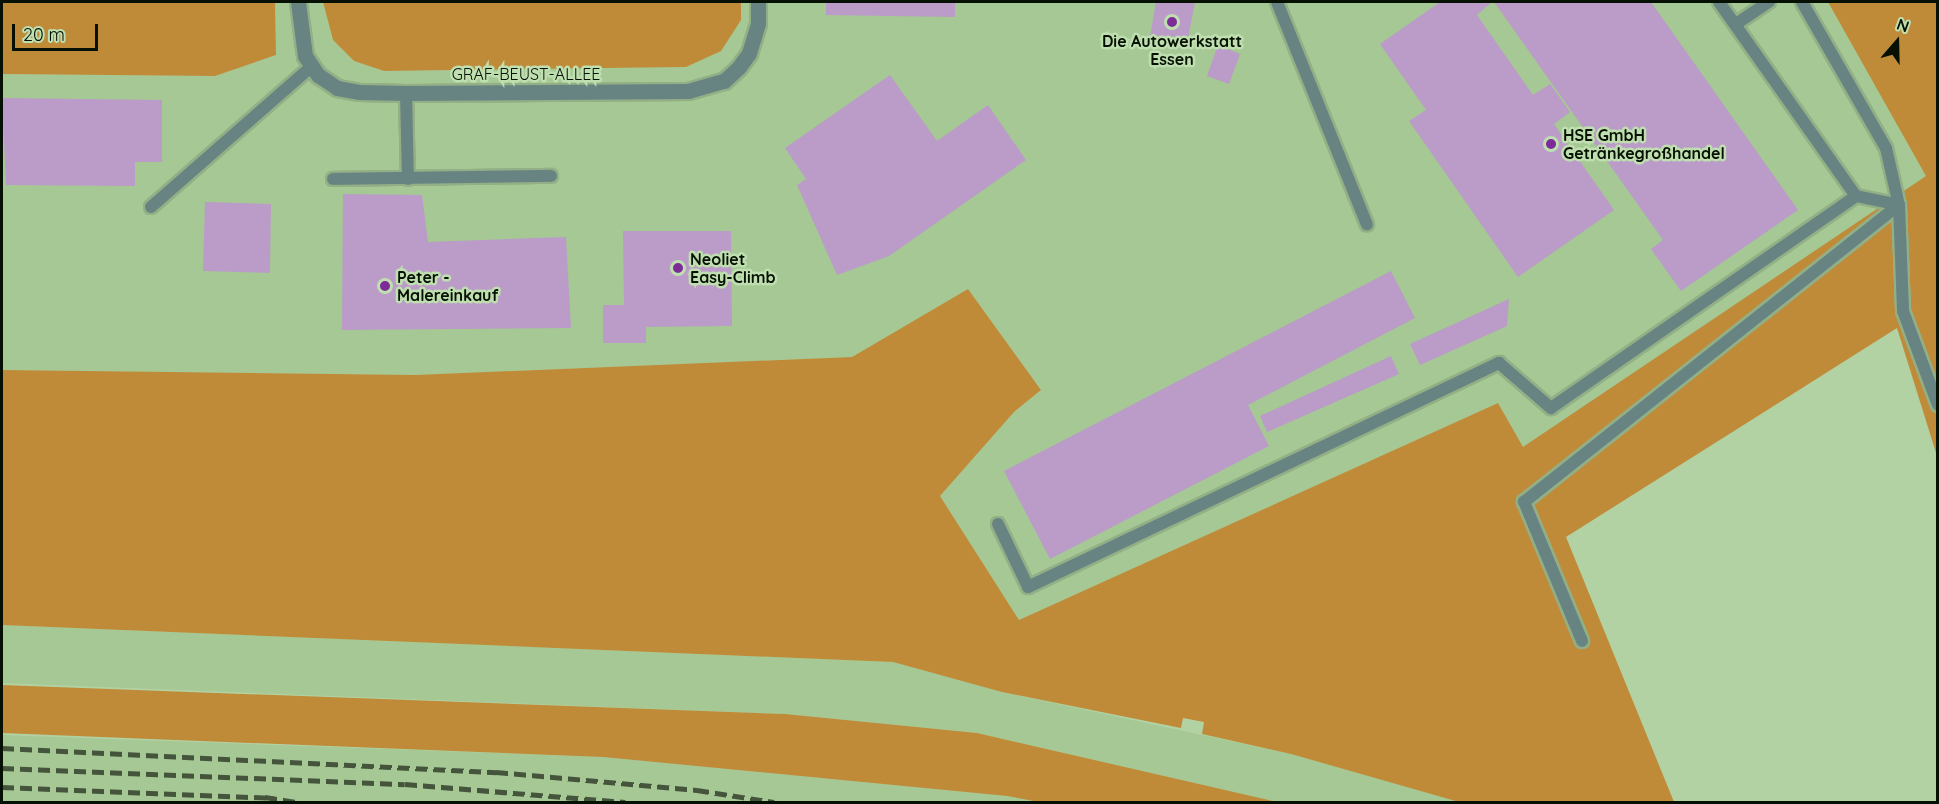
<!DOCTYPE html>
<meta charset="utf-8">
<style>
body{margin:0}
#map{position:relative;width:1939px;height:804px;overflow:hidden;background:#b2d2a3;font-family:Quicksand,sans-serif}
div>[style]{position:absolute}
.built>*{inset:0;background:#a5c894}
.green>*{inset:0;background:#bf8b38}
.building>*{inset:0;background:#bb9bc8}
.roads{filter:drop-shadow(2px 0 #93af86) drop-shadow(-2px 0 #93af86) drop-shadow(0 2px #93af86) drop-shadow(0 -2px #93af86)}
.service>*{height:12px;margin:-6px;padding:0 6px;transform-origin:6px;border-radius:6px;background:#678483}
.minor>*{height:15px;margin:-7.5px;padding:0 7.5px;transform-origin:7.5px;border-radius:7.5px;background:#678483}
.rail>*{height:4.5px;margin-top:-2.25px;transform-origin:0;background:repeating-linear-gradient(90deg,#44553c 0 12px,transparent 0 18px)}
.dots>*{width:16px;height:16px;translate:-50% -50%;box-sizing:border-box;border:3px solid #bfdfb0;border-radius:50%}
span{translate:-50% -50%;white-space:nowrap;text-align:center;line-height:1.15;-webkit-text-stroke:5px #bfdfb0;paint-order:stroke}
.poi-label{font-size:16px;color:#071103;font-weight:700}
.left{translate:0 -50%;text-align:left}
.street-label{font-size:16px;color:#071103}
.frame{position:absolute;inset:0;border:3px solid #071103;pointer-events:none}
.north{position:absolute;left:1867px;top:12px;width:60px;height:60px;-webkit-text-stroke:4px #bfdfb0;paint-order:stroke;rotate:20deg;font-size:16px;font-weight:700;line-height:24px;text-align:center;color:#071103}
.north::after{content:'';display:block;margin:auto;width:21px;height:27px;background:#071103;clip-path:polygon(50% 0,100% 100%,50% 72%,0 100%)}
.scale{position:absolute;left:12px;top:24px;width:86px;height:27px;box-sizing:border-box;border:3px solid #071103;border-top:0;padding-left:8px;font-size:18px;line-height:21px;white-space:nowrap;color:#071103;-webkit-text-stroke:4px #bfdfb0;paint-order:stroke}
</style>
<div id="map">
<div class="built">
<div style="clip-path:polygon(275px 2px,323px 2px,333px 40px,354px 61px,385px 71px,686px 67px,741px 20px,741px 2px,1828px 2px,1927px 176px,1522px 448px,1498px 403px,1019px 620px,940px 496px,1014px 412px,1041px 390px,968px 289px,852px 357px,415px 375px,2px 370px,2px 74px,215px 76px,276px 55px)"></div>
<div style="clip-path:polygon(2px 625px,893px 662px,1002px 692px,1291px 754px,1459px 802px,1277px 802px,977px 733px,785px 714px,2px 683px)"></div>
<div style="clip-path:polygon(2px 735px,603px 757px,1007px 796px,1039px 802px,2px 802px)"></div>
</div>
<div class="green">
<div style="clip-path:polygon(2px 2px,275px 2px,276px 55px,215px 76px,2px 74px)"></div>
<div style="clip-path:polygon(323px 2px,741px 2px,741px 20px,721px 51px,686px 67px,384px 71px,354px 61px,333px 40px)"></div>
<div style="clip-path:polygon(1828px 2px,1937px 2px,1937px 456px,1897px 328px,1566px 537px,1674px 802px,1459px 802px,1291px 754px,1202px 734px,1204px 722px,1183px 718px,1181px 728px,1002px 692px,893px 662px,2px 625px,2px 370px,415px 375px,852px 357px,968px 289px,1041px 390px,1014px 412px,940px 496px,1019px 620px,1498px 403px,1523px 447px,1926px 176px)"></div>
<div style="clip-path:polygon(2px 685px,785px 714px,977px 733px,1277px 802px,1039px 802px,1007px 796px,603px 757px,2px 733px)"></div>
</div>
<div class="building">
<div style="clip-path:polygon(826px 2px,955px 2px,955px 17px,826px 15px)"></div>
<div style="clip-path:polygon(1156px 2px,1195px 2px,1186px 49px,1149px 42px)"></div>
<div style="clip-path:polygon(1440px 2px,1492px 2px,1477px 15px,1533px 95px,1550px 84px,1570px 112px,1554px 124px,1614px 210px,1518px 277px,1409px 121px,1426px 110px,1380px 44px)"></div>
<div style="clip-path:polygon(1494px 2px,1651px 2px,1798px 210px,1681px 291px,1651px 249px,1663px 240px)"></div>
<div style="clip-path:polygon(1218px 45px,1240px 54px,1229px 84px,1207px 76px)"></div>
<div style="clip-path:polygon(890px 75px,937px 141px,988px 105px,1026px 160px,889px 256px,837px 275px,797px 185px,806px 179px,785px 148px)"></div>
<div style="clip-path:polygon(2px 98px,162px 100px,162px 162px,135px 162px,135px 186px,6px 185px)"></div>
<div style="clip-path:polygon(343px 194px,422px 195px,428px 242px,566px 237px,571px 328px,342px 330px)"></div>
<div style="clip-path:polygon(205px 202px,271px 204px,270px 273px,203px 271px)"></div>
<div style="clip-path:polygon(623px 231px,731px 231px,732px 326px,646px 327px,646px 343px,603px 343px,603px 305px,624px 305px)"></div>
<div style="clip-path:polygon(1391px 271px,1415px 318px,1248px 405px,1269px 446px,1050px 559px,1004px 471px)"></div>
<div style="clip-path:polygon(1509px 299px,1507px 326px,1420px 365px,1410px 344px)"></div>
<div style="clip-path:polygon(1391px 356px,1399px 374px,1267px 432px,1260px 416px)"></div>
</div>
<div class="roads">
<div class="service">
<div style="left:1277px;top:2px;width:240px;rotate:68deg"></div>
<div style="left:1719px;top:2px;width:237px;rotate:54.8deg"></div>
<div style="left:1856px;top:196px;width:44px;rotate:11.8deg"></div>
<div style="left:1802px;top:2px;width:168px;rotate:60.1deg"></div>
<div style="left:1886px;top:148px;width:58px;rotate:77.2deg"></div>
<div style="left:1899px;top:205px;width:106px;rotate:87.8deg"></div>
<div style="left:1903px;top:311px;width:100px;rotate:69.6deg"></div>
<div style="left:1736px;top:24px;width:40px;rotate:-34deg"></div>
<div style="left:406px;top:93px;width:86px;rotate:88.7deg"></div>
<div style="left:333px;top:179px;width:218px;rotate:-0.8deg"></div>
<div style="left:151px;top:207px;width:214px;rotate:-41.2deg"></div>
<div style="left:998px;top:524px;width:70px;rotate:64.5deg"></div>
<div style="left:1028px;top:587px;width:522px;rotate:-25.44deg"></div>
<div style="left:1499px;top:363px;width:69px;rotate:40.9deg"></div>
<div style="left:1551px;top:408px;width:371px;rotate:-34.8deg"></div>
<div style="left:1582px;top:641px;width:151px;rotate:-112.6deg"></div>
<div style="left:1524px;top:502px;width:478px;rotate:-38.4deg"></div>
</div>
<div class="minor">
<div style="left:298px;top:2px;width:54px;rotate:82.6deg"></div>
<div style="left:305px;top:56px;width:23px;rotate:56deg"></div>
<div style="left:318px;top:75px;width:23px;rotate:34deg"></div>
<div style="left:337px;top:88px;width:22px;rotate:10deg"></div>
<div style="left:359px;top:92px;width:47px;rotate:1.2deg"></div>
<div style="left:406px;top:93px;width:282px;rotate:-0.4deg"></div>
<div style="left:688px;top:91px;width:37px;rotate:-16deg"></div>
<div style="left:724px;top:81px;width:21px;rotate:-43deg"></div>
<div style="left:739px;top:67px;width:17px;rotate:-54deg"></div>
<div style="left:749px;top:53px;width:31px;rotate:-73deg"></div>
<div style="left:758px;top:23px;width:21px;rotate:-90deg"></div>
</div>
</div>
<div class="rail">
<div style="left:2px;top:748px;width:495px;rotate:2.8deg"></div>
<div style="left:496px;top:772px;width:202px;rotate:5.1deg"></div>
<div style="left:697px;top:790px;width:78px;rotate:8.9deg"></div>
<div style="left:2px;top:768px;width:403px;rotate:2.3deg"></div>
<div style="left:405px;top:784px;width:221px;rotate:4.7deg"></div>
<div style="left:2px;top:787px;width:271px;rotate:2.3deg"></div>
<div style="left:265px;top:797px;width:33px;rotate:9deg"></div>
</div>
<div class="dots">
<div style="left:1172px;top:22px;background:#7e2b9a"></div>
<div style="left:1551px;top:144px;background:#7e2b9a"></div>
<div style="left:678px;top:268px;background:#7e2b9a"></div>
<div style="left:385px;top:286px;background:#7e2b9a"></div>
</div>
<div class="poi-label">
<span style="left:1172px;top:50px">Die Autowerkstatt<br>Essen</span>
<span class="left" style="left:1563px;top:144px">HSE GmbH<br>Getränkegroßhandel</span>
<span class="left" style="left:690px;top:268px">Neoliet<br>Easy-Climb</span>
<span class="left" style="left:397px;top:286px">Peter -<br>Malereinkauf</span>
</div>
<div class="street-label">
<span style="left:526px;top:74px">GRAF-BEUST-ALLEE</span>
</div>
<div class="frame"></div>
<div class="north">N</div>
<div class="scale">20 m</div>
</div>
